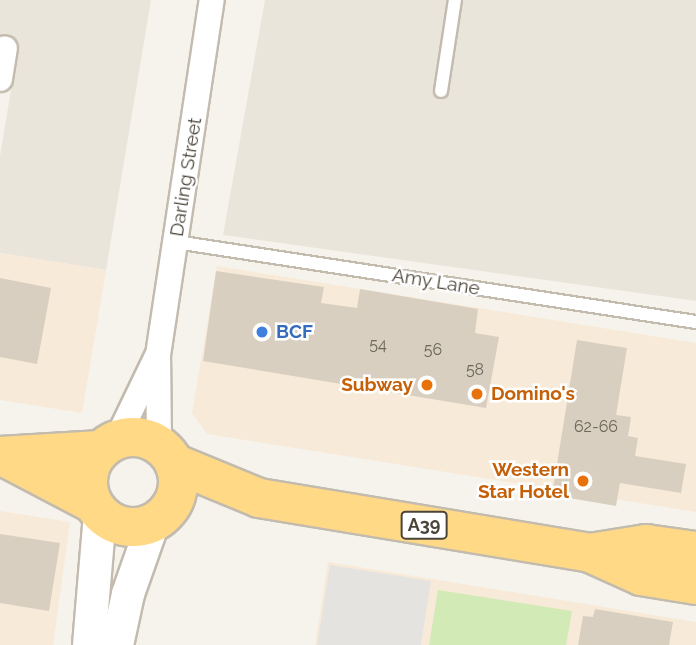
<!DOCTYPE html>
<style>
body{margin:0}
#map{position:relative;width:696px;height:645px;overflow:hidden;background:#f6f3ec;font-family:Raleway,sans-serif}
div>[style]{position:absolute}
.residential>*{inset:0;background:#eae5da}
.commercial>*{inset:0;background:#f7ead8}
.green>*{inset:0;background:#d2eab5}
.parking>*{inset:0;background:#e5e3e0}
.building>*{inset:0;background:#d8cfc1}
.roads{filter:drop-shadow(2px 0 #c2bbae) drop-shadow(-2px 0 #c2bbae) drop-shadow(0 2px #c2bbae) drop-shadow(0 -2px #c2bbae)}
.service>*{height:12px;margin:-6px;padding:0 6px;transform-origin:6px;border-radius:6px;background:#fff}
.minor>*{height:24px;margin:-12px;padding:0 12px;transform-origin:12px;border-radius:12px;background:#fff}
.tertiary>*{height:32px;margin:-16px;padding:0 16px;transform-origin:16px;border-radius:16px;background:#fff}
.trunk>*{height:38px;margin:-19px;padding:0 19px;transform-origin:19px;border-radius:19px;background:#ffd985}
.trunk>.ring{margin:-19px;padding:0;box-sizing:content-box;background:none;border:38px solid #ffd985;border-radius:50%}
.dots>*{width:19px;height:19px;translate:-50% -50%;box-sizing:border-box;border:4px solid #fff;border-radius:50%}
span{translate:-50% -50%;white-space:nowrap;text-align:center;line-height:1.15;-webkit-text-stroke:5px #fff;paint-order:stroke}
.number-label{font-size:16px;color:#6e675b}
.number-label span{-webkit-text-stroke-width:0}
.shield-label span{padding:2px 5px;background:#fff;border:2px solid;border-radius:5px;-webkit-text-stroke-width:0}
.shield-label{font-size:18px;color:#4b4439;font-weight:700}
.street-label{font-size:19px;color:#4b4439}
.shop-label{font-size:19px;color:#366cbe;font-weight:700}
.left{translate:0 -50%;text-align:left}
.food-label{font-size:19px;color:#c56008;font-weight:700}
.right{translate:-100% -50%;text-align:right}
</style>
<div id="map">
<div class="residential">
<div style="clip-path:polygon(0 0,151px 0,106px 270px,0 253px,0 156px,19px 42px,0 39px)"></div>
<div style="clip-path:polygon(265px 0,696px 0,696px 301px,223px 235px)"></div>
</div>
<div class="commercial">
<div style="clip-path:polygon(0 253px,106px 270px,82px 413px,0 400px)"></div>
<div style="clip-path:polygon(217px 266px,696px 343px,696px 512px,207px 434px,192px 413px)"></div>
<div style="clip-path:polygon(0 511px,70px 522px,53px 645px,0 645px)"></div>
<div style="clip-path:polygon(328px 562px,696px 622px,696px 645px,315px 645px)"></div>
</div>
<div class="green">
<div style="clip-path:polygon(438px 590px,572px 611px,566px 645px,429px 645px)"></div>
</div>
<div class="parking">
<div style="clip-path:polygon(330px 565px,431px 581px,421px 645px,317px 645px)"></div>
</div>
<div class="building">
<div style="clip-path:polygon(216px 271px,324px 287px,321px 303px,357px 308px,360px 289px,478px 309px,475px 333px,499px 337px,486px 408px,203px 361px)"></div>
<div style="clip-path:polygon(0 278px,51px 288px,37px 364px,0 357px)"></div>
<div style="clip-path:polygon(577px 340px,627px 348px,616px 415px,631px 417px,628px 436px,638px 438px,635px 456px,686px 464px,681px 493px,620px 483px,616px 506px,552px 495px)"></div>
<div style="clip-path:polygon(0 534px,60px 543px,49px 611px,0 603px)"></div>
<div style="clip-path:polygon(595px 609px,673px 622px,669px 645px,578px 645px,583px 616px,593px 617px)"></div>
</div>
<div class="roads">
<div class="service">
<div style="left:441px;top:91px;width:92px;rotate:-81.3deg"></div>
<div style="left:176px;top:242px;width:526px;rotate:8.75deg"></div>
</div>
<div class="minor">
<div style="left:0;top:79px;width:31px;rotate:-81deg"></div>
<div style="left:117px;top:439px;width:90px;rotate:-64.3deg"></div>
<div style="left:159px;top:445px;width:90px;rotate:-90.6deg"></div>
<div style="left:158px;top:355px;width:359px;rotate:-81.4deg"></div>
</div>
<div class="tertiary">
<div style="left:89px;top:645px;width:130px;rotate:-85.2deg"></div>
<div style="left:117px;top:645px;width:52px;rotate:-77.8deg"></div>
<div style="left:128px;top:594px;width:75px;rotate:-70.6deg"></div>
</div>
<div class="trunk">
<div class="ring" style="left:88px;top:437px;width:52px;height:52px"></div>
<div style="left:0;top:456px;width:101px;rotate:-3.4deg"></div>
<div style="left:4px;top:457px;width:99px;rotate:27.6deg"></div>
<div style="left:174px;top:463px;width:92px;rotate:22.4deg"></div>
<div style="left:259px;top:498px;width:336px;rotate:9.4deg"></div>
<div style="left:590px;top:553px;width:56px;rotate:24.3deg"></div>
<div style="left:641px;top:576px;width:56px;rotate:9.3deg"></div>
<div style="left:590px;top:553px;width:57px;rotate:-9.1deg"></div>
<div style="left:646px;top:544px;width:50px;rotate:8deg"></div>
</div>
</div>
<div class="dots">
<div style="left:262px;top:332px;background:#3f7fe0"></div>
<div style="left:427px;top:385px;background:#e8710a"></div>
<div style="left:477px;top:394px;background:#e8710a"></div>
<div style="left:583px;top:481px;background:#e8710a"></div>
</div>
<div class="number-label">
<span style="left:378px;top:345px">54</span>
<span style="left:433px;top:350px">56</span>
<span style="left:475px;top:370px">58</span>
<span style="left:596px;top:427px">62-66</span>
</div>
<div class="shield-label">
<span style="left:424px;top:525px">A39</span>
</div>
<div class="street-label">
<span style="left:186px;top:177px;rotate:-81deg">Darling Street</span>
<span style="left:436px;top:282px;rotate:9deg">Amy Lane</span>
</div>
<div class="shop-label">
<span class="left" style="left:276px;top:332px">BCF</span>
</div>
<div class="food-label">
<span class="right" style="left:413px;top:385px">Subway</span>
<span class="left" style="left:491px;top:394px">Domino's</span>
<span class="right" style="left:569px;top:481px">Western<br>Star Hotel</span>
</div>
</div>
